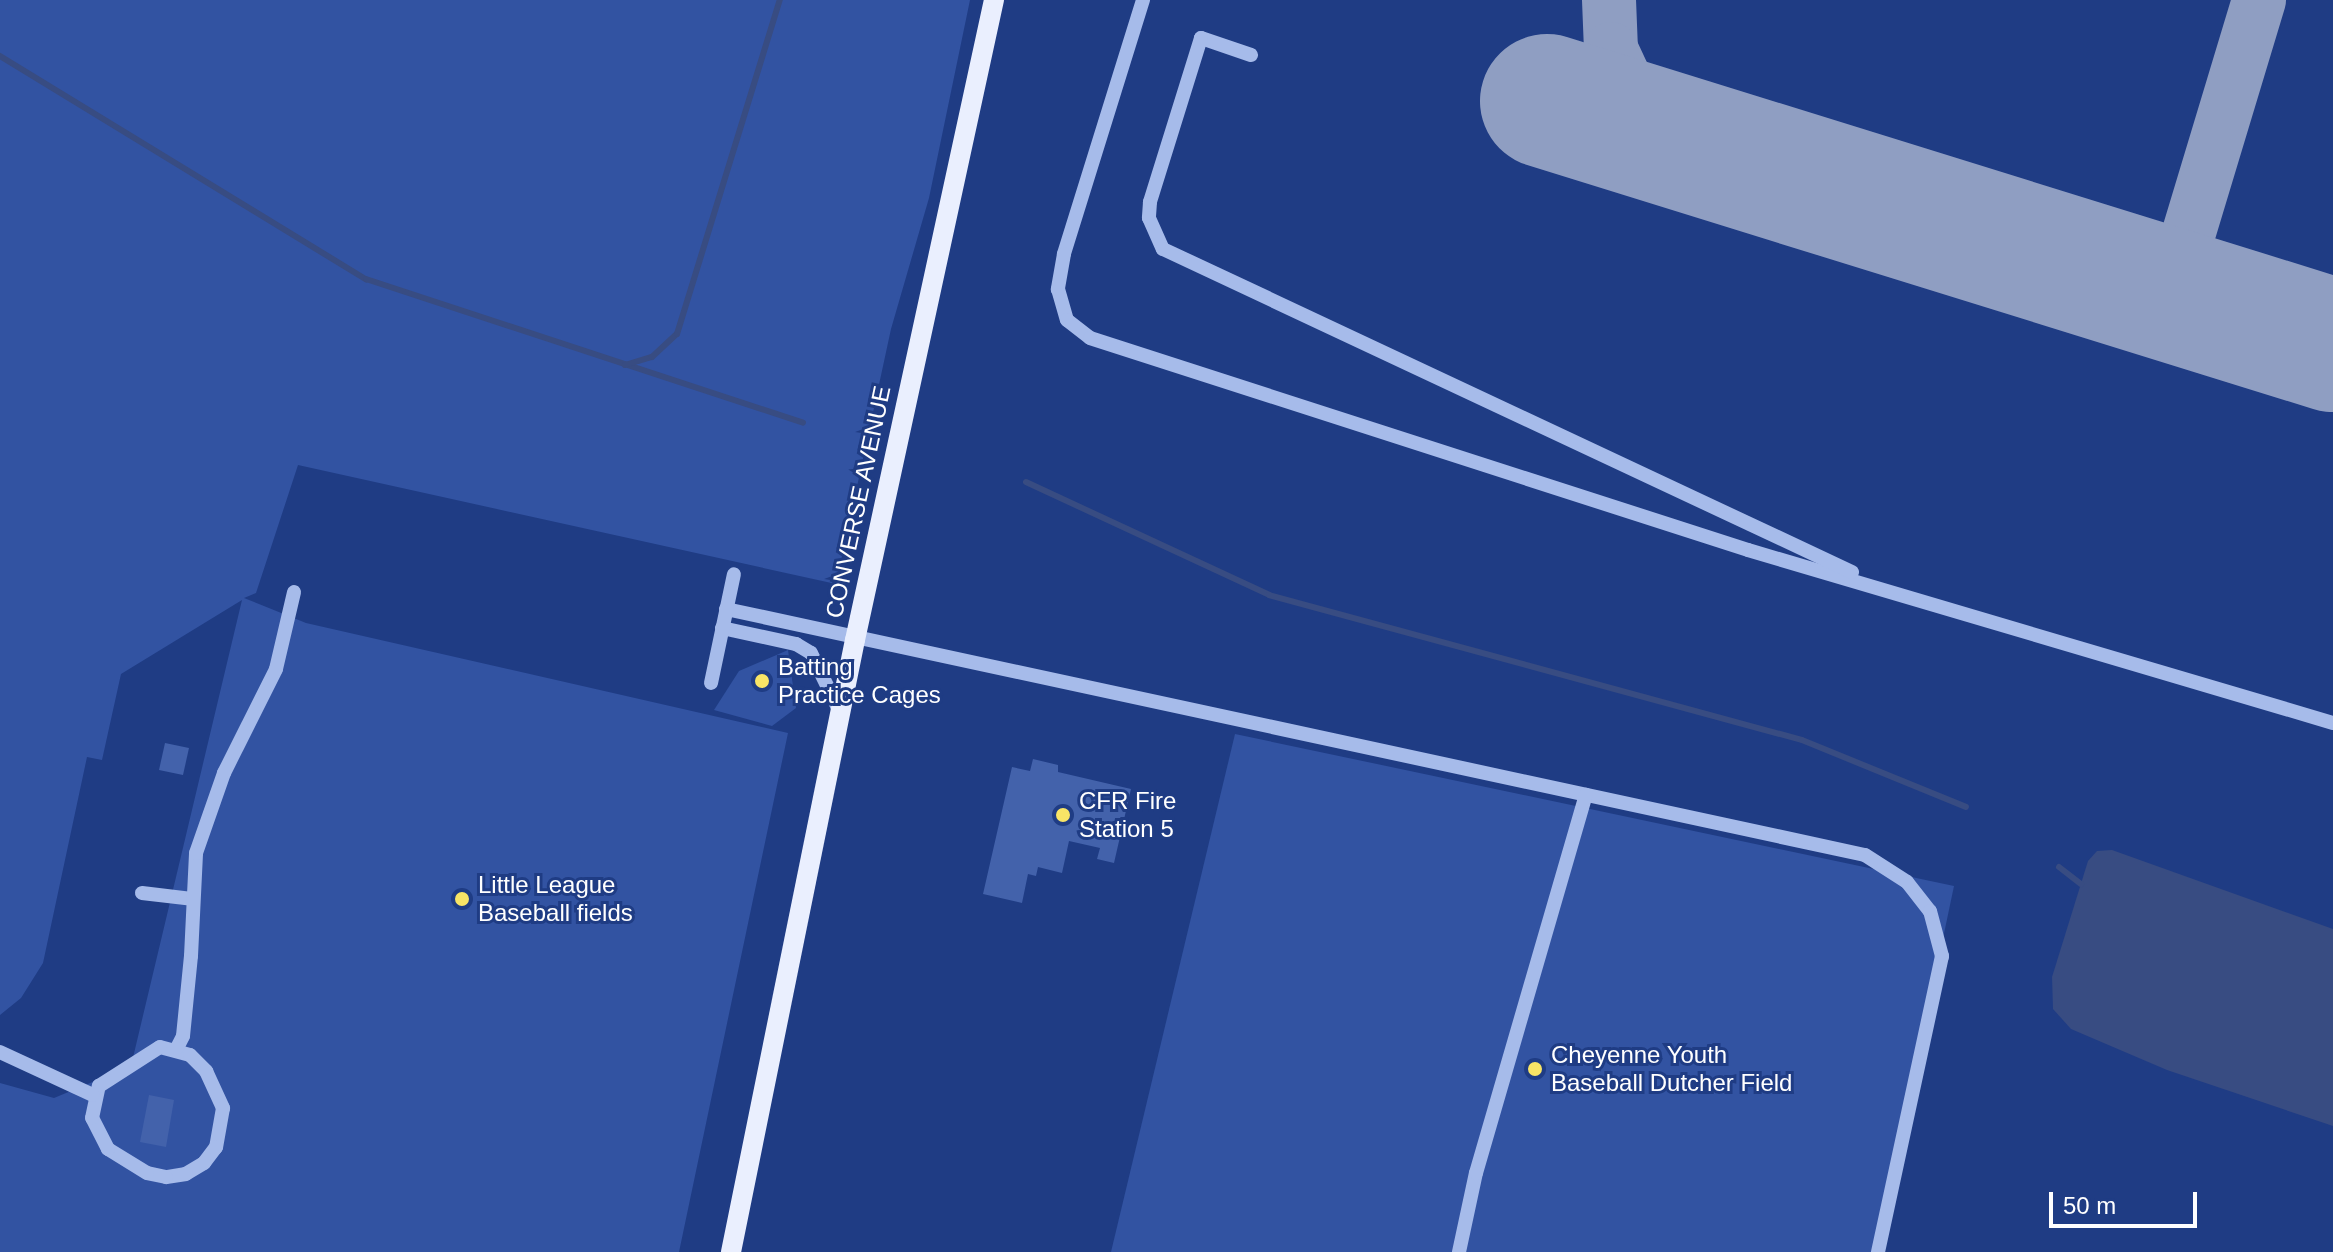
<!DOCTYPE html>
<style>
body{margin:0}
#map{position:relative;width:2333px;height:1252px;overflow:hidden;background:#1f3c84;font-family:Helvetica,sans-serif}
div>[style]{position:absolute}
.green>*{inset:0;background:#3253a2}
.water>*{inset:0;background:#384c82}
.stream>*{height:6px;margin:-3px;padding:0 3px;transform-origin:3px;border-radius:3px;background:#384c82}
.taxiway>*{height:54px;margin:-27px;padding:0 27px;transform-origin:27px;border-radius:27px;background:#8f9ec2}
.runway>*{height:134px;margin:-67px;padding:0 67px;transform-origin:67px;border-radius:67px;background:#8f9ec2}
.building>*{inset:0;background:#4362ab}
.minor>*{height:14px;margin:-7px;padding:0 7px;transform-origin:7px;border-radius:7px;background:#a6bbea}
.major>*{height:20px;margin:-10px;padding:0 10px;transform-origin:10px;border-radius:10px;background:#eaeffe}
.dots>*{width:22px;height:22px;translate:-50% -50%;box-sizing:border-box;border:4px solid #1f3c84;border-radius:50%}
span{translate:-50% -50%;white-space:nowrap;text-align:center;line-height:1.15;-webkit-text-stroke:6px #1f3c84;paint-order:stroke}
.street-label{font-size:24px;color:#fff}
.poi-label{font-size:24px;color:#fff}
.left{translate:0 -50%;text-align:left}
.scale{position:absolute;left:2049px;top:1192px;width:148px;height:36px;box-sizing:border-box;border:4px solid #fff;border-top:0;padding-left:10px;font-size:24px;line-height:28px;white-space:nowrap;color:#fff;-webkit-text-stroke:6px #1f3c84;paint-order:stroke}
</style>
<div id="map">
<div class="green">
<div style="clip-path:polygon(0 0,970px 0,929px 198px,891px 329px,836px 584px,298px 465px,256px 593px,244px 598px,306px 623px,788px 733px,679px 1252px,0 1252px,0 1083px,54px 1098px,131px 1066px,242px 600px,121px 674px,102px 760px,87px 757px,43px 963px,21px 998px,0 1015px)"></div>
<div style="clip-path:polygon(788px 650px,796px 708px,772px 726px,714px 710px,739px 671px)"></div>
<div style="clip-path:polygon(1235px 734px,1954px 886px,1877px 1252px,1111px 1252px)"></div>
</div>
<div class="water">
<div style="clip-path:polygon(2112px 850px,2333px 929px,2333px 1126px,2167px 1070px,2071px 1029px,2053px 1009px,2052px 977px,2088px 861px,2097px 851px)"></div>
</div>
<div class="stream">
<div style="left:0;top:56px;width:429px;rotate:31.4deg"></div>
<div style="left:366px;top:279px;width:460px;rotate:18.2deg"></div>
<div style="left:625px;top:365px;width:28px;rotate:-17deg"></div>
<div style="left:652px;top:357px;width:34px;rotate:-43deg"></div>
<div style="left:677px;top:334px;width:350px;rotate:-72.9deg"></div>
<div style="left:1026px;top:482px;width:268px;rotate:24.9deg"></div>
<div style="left:1269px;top:595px;width:552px;rotate:15.22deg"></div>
<div style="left:1802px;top:740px;width:177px;rotate:22.2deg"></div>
<div style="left:2059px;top:867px;width:28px;rotate:38deg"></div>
</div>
<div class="taxiway">
<div style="left:1609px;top:0;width:49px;rotate:87.7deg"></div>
<div style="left:1611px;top:49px;width:45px;rotate:65.1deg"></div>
<div style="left:1630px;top:90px;width:45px;rotate:47.7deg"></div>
<div style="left:1660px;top:123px;width:74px;rotate:26.6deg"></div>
<div style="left:2234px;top:315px;width:40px;rotate:-153.4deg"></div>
<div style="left:2198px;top:297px;width:17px;rotate:-126deg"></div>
<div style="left:2188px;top:283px;width:31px;rotate:-99deg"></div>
<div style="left:2183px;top:252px;width:263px;rotate:-73.2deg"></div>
</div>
<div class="runway">
<div style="left:1547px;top:101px;width:823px;rotate:17.25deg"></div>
</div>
<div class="building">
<div style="clip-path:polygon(165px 743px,189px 748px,183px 775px,159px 770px)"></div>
<div style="clip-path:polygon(1033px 759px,1058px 765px,1058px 772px,1131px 789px,1114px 863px,1097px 859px,1100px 848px,1069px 841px,1062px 873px,1038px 867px,1036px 876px,1028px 874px,1022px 903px,983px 894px,1012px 767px,1030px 771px)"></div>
<div style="clip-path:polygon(149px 1095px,174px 1100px,166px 1147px,140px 1142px)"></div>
</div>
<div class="minor">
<div style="left:1143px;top:0;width:266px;rotate:107.3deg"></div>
<div style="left:1064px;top:254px;width:36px;rotate:100deg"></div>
<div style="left:1058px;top:289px;width:32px;rotate:74deg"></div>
<div style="left:1067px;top:320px;width:29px;rotate:38deg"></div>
<div style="left:1090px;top:338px;width:691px;rotate:17.86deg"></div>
<div style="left:1748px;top:550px;width:610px;rotate:16.47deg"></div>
<div style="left:1251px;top:55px;width:53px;rotate:-161.2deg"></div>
<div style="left:1201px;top:38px;width:172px;rotate:107.3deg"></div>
<div style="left:1150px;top:202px;width:16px;rotate:94deg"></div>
<div style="left:1149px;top:218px;width:34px;rotate:66deg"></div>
<div style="left:1163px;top:249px;width:761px;rotate:25.12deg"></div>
<div style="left:726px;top:609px;width:1165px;rotate:12.19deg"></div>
<div style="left:1865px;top:855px;width:50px;rotate:32.7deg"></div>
<div style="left:1907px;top:882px;width:37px;rotate:52deg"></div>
<div style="left:1930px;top:911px;width:47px;rotate:75.1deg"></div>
<div style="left:1942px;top:956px;width:303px;rotate:102.2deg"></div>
<div style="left:722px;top:628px;width:76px;rotate:12.2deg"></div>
<div style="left:796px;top:644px;width:17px;rotate:31deg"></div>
<div style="left:811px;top:653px;width:66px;rotate:63.8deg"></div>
<div style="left:711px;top:683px;width:111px;rotate:-78.1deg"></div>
<div style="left:142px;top:893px;width:50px;rotate:6.8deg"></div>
<div style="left:160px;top:1047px;width:31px;rotate:15deg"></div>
<div style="left:190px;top:1055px;width:23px;rotate:45deg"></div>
<div style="left:206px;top:1071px;width:41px;rotate:65.3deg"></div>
<div style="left:223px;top:1108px;width:40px;rotate:100deg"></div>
<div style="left:216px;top:1147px;width:20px;rotate:127deg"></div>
<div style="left:204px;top:1163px;width:21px;rotate:149deg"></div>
<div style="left:186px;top:1174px;width:20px;rotate:171deg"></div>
<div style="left:166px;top:1177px;width:19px;rotate:-168deg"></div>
<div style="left:147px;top:1173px;width:46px;rotate:-148.4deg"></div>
<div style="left:108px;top:1149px;width:35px;rotate:-117deg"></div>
<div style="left:92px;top:1118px;width:33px;rotate:-78deg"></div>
<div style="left:99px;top:1086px;width:72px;rotate:-32.6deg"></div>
<div style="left:177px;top:1048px;width:13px;rotate:-63deg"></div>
<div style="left:183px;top:1036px;width:80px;rotate:-84.3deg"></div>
<div style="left:191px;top:956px;width:103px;rotate:-87.2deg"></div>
<div style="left:196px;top:853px;width:85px;rotate:-70.7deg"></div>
<div style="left:224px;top:773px;width:116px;rotate:-63.4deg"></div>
<div style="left:276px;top:669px;width:79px;rotate:-76.8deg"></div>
<div style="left:0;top:1052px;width:102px;rotate:24.8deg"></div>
<div style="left:1459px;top:1252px;width:81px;rotate:-77.9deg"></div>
<div style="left:1476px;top:1173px;width:394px;rotate:-73.8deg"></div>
</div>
<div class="major">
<div style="left:731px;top:1252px;width:624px;rotate:-78.55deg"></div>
<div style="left:855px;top:640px;width:655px;rotate:-77.75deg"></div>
</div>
<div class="dots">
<div style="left:762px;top:681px;background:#f8e466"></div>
<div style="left:1063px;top:815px;background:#f8e466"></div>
<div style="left:462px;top:899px;background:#f8e466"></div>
<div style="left:1535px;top:1069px;background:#f8e466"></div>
</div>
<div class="street-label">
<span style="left:858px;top:502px;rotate:-78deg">CONVERSE AVENUE</span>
</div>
<div class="poi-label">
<span class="left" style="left:778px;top:681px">Batting<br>Practice Cages</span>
<span class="left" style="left:1079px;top:815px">CFR Fire<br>Station 5</span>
<span class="left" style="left:478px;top:899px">Little League<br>Baseball fields</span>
<span class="left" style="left:1551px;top:1069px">Cheyenne Youth<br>Baseball Dutcher Field</span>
</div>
<div class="scale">50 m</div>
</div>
